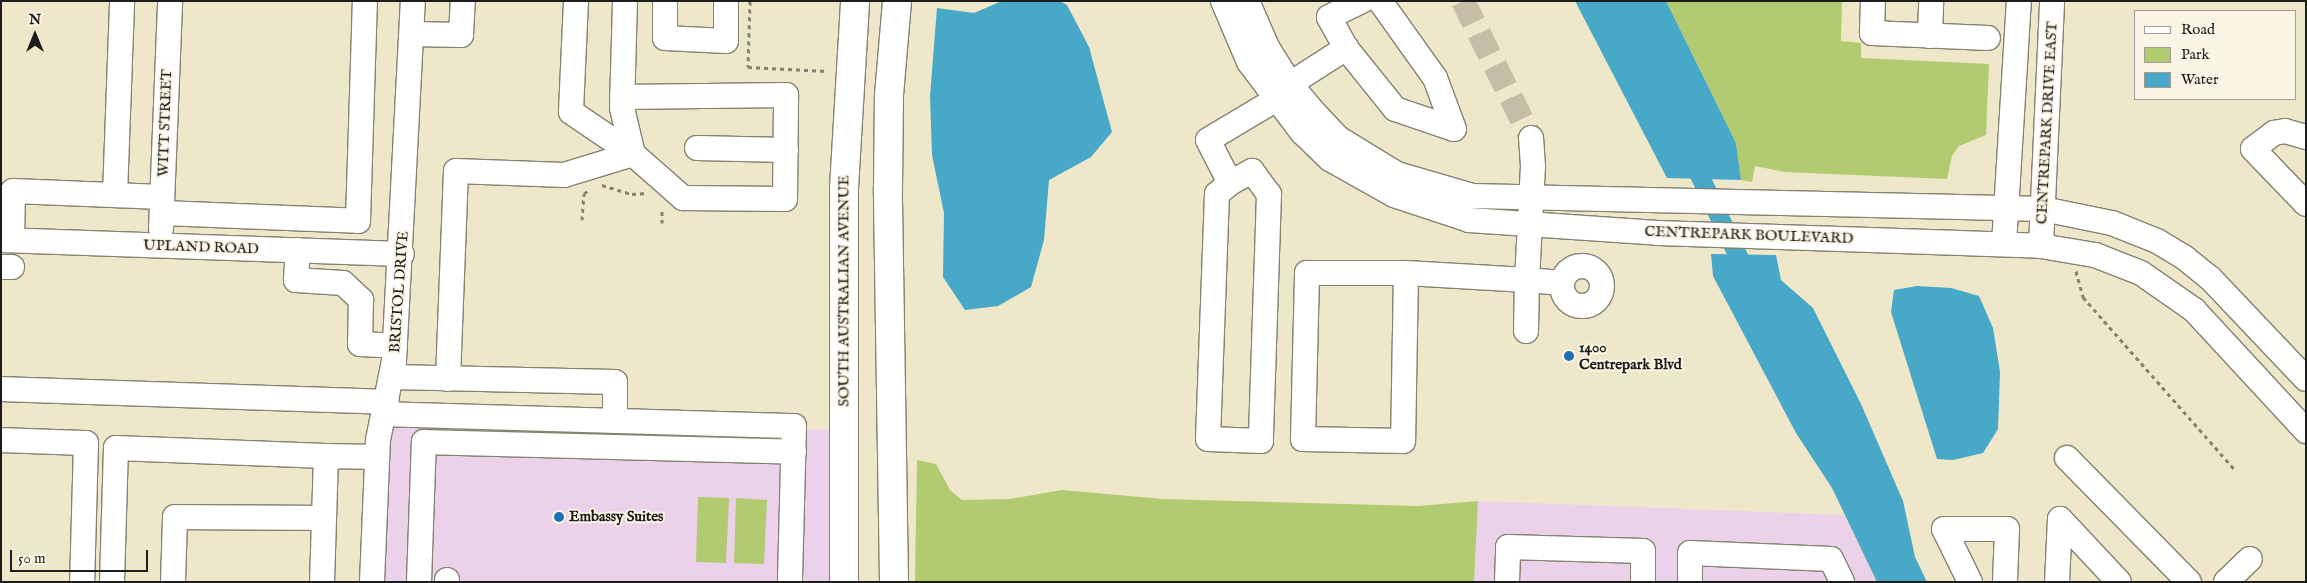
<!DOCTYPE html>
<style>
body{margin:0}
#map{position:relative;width:2307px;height:583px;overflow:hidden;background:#eee7c9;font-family:"IM FELL English",serif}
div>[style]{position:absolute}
.built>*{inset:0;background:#ecd1ea}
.green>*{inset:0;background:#b2cb71}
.water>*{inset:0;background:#47a8c7}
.canal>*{height:19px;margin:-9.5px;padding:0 9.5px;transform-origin:9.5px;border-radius:9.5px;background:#47a8c7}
.minor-tunnel>*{height:24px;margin-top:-12px;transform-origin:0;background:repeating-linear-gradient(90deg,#c4bea6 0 24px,transparent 0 36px)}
.path>*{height:3px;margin-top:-1.5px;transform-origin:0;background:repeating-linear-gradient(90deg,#858272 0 4px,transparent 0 8px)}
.roads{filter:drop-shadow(1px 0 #858272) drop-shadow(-1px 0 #858272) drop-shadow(0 1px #858272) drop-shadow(0 -1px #858272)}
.minor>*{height:24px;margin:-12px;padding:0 12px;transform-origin:12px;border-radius:12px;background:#fff}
.minor>.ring{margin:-12px;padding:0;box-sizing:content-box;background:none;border:24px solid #fff;border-radius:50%}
.major>*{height:28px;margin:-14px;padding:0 14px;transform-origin:14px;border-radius:14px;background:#fff}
.dots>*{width:14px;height:14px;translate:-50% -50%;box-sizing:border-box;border:2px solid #fcf5e5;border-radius:50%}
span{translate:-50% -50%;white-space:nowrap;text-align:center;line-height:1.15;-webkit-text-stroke:4px #fcf5e5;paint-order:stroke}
.street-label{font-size:15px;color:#1c1c1c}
.poi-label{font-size:15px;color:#1c1c1c;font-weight:700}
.left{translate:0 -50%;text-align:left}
.frame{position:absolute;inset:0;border:2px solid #1c1c1c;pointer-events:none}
.legend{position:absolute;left:2134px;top:10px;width:162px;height:90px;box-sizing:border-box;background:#fcf5e5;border:1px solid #a29e95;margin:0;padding:6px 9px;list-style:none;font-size:15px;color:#1c1c1c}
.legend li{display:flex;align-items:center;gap:10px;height:25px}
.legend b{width:25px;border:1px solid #a29e95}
.north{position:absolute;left:10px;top:10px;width:50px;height:50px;-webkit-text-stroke:4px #fcf5e5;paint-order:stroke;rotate:0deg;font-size:14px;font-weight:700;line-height:20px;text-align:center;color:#1c1c1c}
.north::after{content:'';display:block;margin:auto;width:18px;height:22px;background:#1c1c1c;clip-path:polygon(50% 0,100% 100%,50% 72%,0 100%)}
.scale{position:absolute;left:10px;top:550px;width:138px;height:22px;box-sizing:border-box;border:2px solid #1c1c1c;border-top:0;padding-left:6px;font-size:15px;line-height:18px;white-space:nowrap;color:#1c1c1c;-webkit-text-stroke:4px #fcf5e5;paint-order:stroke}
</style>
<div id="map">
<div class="built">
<div style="clip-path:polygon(390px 418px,832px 430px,830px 582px,379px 582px)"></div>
<div style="clip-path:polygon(1478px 501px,1844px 515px,1877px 582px,1474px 582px)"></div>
</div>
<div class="green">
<div style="clip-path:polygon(1666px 1px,1842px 1px,1841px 41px,1861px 43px,1861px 58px,1989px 64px,1986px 135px,1959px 146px,1952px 156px,1947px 179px,1785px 172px,1755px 166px,1752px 182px,1741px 180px,1736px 143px)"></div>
<div style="clip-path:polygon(917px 460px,936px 464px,950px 490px,962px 500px,1010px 499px,1062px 490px,1162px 499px,1418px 506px,1478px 501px,1474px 582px,915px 582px)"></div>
<div style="clip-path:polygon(698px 497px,729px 498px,726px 563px,696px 562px)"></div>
<div style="clip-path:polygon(736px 498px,767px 500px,764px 564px,734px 563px)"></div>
</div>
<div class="water">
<div style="clip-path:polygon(1002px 1px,1060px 1px,1067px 5px,1089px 47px,1112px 132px,1091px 157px,1049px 180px,1044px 240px,1031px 287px,998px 306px,965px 310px,943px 277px,944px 213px,932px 155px,930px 96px,937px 8px,974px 13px)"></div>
<div style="clip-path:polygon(1575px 1px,1666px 1px,1736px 143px,1741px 180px,1667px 178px)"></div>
<div style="clip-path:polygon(1711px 254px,1776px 255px,1781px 280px,1813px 308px,1861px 404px,1903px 501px,1915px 557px,1927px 582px,1877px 582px,1832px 488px,1796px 433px,1713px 276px)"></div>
<div style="clip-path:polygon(1917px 286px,1951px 288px,1979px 296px,1993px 328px,2000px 372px,1998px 429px,1983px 453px,1953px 460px,1937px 459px,1891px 312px,1894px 290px)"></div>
</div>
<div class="canal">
<div style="left:1691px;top:158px;width:132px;rotate:64.4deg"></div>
</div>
<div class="minor-tunnel">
<div style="left:1463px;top:1px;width:153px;rotate:63.6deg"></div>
</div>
<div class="path">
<div style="left:750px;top:1px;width:66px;rotate:91.7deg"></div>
<div style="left:748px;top:67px;width:79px;rotate:2.9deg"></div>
<div style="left:602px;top:185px;width:31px;rotate:17deg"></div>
<div style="left:632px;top:194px;width:15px;rotate:-4deg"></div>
<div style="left:582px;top:220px;width:26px;rotate:-86deg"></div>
<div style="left:584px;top:194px;width:6px;rotate:-45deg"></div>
<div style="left:662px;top:223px;width:15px;rotate:-90deg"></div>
<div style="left:2076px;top:271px;width:27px;rotate:75deg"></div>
<div style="left:2083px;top:297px;width:230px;rotate:48.7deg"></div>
</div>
<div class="roads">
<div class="minor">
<div style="left:576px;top:1px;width:111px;rotate:92.6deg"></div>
<div style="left:571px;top:112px;width:75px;rotate:34.1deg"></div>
<div style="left:633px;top:154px;width:67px;rotate:41.3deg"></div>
<div style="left:683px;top:198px;width:102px;rotate:0.6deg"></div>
<div style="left:785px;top:199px;width:104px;rotate:-89.4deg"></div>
<div style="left:786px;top:95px;width:164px;rotate:179.3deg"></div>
<div style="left:625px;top:1px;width:107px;rotate:91.6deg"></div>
<div style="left:622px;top:108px;width:47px;rotate:76.6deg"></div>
<div style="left:665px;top:1px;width:37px;rotate:90deg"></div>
<div style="left:665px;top:38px;width:61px;rotate:2.8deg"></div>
<div style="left:726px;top:41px;width:40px;rotate:-90deg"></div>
<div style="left:1223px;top:1px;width:66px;rotate:66.9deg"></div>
<div style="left:1249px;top:62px;width:88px;rotate:52.9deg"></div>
<div style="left:1302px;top:132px;width:39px;rotate:44deg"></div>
<div style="left:1330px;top:159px;width:73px;rotate:29.4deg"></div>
<div style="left:1394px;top:195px;width:79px;rotate:18.4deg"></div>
<div style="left:1469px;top:220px;width:189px;rotate:3.9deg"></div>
<div style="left:1658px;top:233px;width:383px;rotate:1.9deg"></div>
<div style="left:2041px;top:246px;width:55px;rotate:9.5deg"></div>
<div style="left:2095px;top:255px;width:49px;rotate:21.4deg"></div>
<div style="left:2141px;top:273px;width:65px;rotate:34.9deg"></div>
<div style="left:2194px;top:310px;width:165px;rotate:47.2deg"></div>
<div style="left:1247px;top:1px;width:50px;rotate:66.5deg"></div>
<div style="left:1267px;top:47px;width:44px;rotate:58.1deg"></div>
<div style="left:1290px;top:84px;width:30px;rotate:50deg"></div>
<div style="left:1309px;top:107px;width:42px;rotate:46.9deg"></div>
<div style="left:1338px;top:138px;width:69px;rotate:31.4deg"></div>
<div style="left:1397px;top:174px;width:78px;rotate:16.3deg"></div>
<div style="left:1472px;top:196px;width:571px;rotate:1.3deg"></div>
<div style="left:2043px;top:209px;width:70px;rotate:11.5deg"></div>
<div style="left:2112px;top:223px;width:48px;rotate:21.8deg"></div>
<div style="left:2157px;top:241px;width:33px;rotate:31deg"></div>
<div style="left:2185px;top:258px;width:32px;rotate:39deg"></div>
<div style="left:2210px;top:278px;width:139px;rotate:46.5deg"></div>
<div style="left:1873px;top:1px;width:32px;rotate:92deg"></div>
<div style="left:1872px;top:33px;width:116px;rotate:2.5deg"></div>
<div style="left:412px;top:34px;width:49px;rotate:1.2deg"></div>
<div style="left:461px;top:35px;width:34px;rotate:-87deg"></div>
<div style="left:1930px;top:36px;width:35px;rotate:-88deg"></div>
<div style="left:1346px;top:48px;width:78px;rotate:51.2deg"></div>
<div style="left:1395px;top:109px;width:62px;rotate:18.7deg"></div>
<div style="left:1454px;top:129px;width:54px;rotate:-110.4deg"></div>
<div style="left:1435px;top:78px;width:95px;rotate:-125.5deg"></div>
<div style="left:2306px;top:137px;width:22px;rotate:-164deg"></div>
<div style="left:2285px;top:131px;width:11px;rotate:170deg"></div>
<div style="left:2274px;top:133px;width:26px;rotate:143deg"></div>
<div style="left:2253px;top:149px;width:76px;rotate:46.1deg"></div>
<div style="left:697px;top:148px;width:89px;rotate:1.3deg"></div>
<div style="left:1230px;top:183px;width:25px;rotate:-29deg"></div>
<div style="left:1252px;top:171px;width:29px;rotate:54deg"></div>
<div style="left:1269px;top:194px;width:247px;rotate:91.9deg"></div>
<div style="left:1261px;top:441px;width:53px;rotate:-177.8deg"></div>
<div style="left:1208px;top:439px;width:245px;rotate:-87.9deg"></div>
<div style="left:1217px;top:194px;width:17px;rotate:-40deg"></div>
<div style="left:1230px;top:183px;width:48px;rotate:-117.1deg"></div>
<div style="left:1208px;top:140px;width:78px;rotate:-30.8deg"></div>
<div style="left:1275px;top:100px;width:22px;rotate:-47deg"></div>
<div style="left:1290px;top:84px;width:67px;rotate:-32.7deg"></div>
<div style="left:1346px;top:48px;width:35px;rotate:-119deg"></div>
<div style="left:1329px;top:17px;width:37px;rotate:-26deg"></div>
<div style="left:115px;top:195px;width:194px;rotate:-87.9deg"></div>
<div style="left:162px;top:213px;width:196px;rotate:2.3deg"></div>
<div style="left:358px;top:221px;width:220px;rotate:-88.2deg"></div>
<div style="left:161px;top:229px;width:228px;rotate:-87.7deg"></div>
<div style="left:1px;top:240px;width:401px;rotate:2deg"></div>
<div style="left:12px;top:240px;width:49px;rotate:-88.8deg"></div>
<div style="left:13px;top:191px;width:149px;rotate:2.3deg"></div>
<div style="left:2004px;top:244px;width:243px;rotate:-86.5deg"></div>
<div style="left:2041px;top:246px;width:245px;rotate:-87.4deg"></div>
<div style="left:298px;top:250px;width:30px;rotate:94deg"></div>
<div style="left:296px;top:280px;width:47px;rotate:3.7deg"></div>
<div style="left:343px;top:283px;width:25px;rotate:43deg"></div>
<div style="left:361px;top:300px;width:44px;rotate:91.3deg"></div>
<div style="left:360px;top:344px;width:35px;rotate:3deg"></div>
<div class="ring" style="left:1562px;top:266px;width:16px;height:16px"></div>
<div style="left:1px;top:267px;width:11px"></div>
<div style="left:1406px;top:273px;width:168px;rotate:91deg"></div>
<div style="left:1403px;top:441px;width:100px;rotate:-178.9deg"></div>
<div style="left:1303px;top:439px;width:166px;rotate:-88.6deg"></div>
<div style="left:1307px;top:273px;width:99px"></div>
<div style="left:1406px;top:273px;width:121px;rotate:3.3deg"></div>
<div style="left:1527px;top:280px;width:114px;rotate:-87deg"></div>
<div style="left:1533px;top:166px;width:28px;rotate:-94deg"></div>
<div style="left:1526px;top:331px;width:51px;rotate:-88.9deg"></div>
<div style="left:1527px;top:280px;width:35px;rotate:5deg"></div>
<div style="left:392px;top:377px;width:223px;rotate:1.3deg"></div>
<div style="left:615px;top:382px;width:39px;rotate:90deg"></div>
<div style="left:448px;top:379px;width:208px;rotate:-87.8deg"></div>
<div style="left:456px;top:171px;width:108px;rotate:2.1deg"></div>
<div style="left:564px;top:175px;width:72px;rotate:-16.9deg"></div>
<div style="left:1px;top:389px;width:386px;rotate:1.9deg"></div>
<div style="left:383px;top:414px;width:411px;rotate:1.7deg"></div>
<div style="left:794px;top:426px;width:156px;rotate:91.5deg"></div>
<div style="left:1px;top:440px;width:85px;rotate:2deg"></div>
<div style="left:86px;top:443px;width:139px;rotate:91.6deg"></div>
<div style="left:326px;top:456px;width:51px;rotate:1.1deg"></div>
<div style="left:2067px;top:458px;width:174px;rotate:45.5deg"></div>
<div style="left:447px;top:580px;width:2px;rotate:90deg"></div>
<div style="left:112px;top:582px;width:134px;rotate:-88.3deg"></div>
<div style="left:116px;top:448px;width:210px;rotate:2.2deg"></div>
<div style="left:326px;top:456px;width:126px;rotate:91.8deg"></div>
<div style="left:173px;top:582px;width:65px;rotate:-88.2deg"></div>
<div style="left:175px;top:517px;width:149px;rotate:0.4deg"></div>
<div style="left:372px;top:582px;width:142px;rotate:-87.6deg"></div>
<div style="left:378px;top:440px;width:81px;rotate:-78.6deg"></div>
<div style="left:394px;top:361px;width:361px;rotate:-87deg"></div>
<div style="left:419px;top:582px;width:140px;rotate:-88deg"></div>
<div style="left:424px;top:442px;width:370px;rotate:1.5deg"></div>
<div style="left:1507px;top:582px;width:35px;rotate:-88deg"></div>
<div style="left:1508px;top:547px;width:135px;rotate:1.7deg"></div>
<div style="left:1643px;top:551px;width:31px;rotate:90deg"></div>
<div style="left:1690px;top:582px;width:29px;rotate:-90deg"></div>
<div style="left:1690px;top:553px;width:141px;rotate:2.4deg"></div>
<div style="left:1831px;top:559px;width:25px;rotate:64deg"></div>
<div style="left:1970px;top:582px;width:59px;rotate:-116.1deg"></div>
<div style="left:1944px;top:529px;width:63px"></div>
<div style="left:2007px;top:529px;width:53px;rotate:92.2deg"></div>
<div style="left:2057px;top:582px;width:63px;rotate:-87.3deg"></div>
<div style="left:2060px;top:519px;width:86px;rotate:46.9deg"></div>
<div style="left:2226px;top:582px;width:33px;rotate:-44deg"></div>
</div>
<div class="major">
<div style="left:844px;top:582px;width:394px;rotate:-90deg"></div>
<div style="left:844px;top:188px;width:187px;rotate:-86.6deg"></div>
<div style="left:894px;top:582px;width:394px;rotate:-90.9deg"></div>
<div style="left:888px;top:188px;width:93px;rotate:-89.4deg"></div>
<div style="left:889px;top:95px;width:94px;rotate:-85.1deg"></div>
</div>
</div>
<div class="dots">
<div style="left:1569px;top:356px;background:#1f6fb2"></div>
<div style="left:559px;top:517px;background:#1f6fb2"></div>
</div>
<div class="street-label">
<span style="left:165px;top:123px;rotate:-88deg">WITT STREET</span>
<span style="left:2047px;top:123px;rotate:-87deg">CENTREPARK DRIVE EAST</span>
<span style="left:1749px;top:235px;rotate:2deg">CENTREPARK BOULEVARD</span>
<span style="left:201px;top:247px;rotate:2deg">UPLAND ROAD</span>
<span style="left:844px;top:291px;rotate:-90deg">SOUTH AUSTRALIAN AVENUE</span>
<span style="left:399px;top:292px;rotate:-86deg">BRISTOL DRIVE</span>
</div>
<div class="poi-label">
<span class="left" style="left:1579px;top:356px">1400<br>Centrepark Blvd</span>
<span class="left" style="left:569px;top:517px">Embassy Suites</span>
</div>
<div class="frame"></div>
<ul class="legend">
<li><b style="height:6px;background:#fff"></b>Road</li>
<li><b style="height:14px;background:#b2cb71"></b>Park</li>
<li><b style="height:14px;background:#47a8c7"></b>Water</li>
</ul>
<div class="north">N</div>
<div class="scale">50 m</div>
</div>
